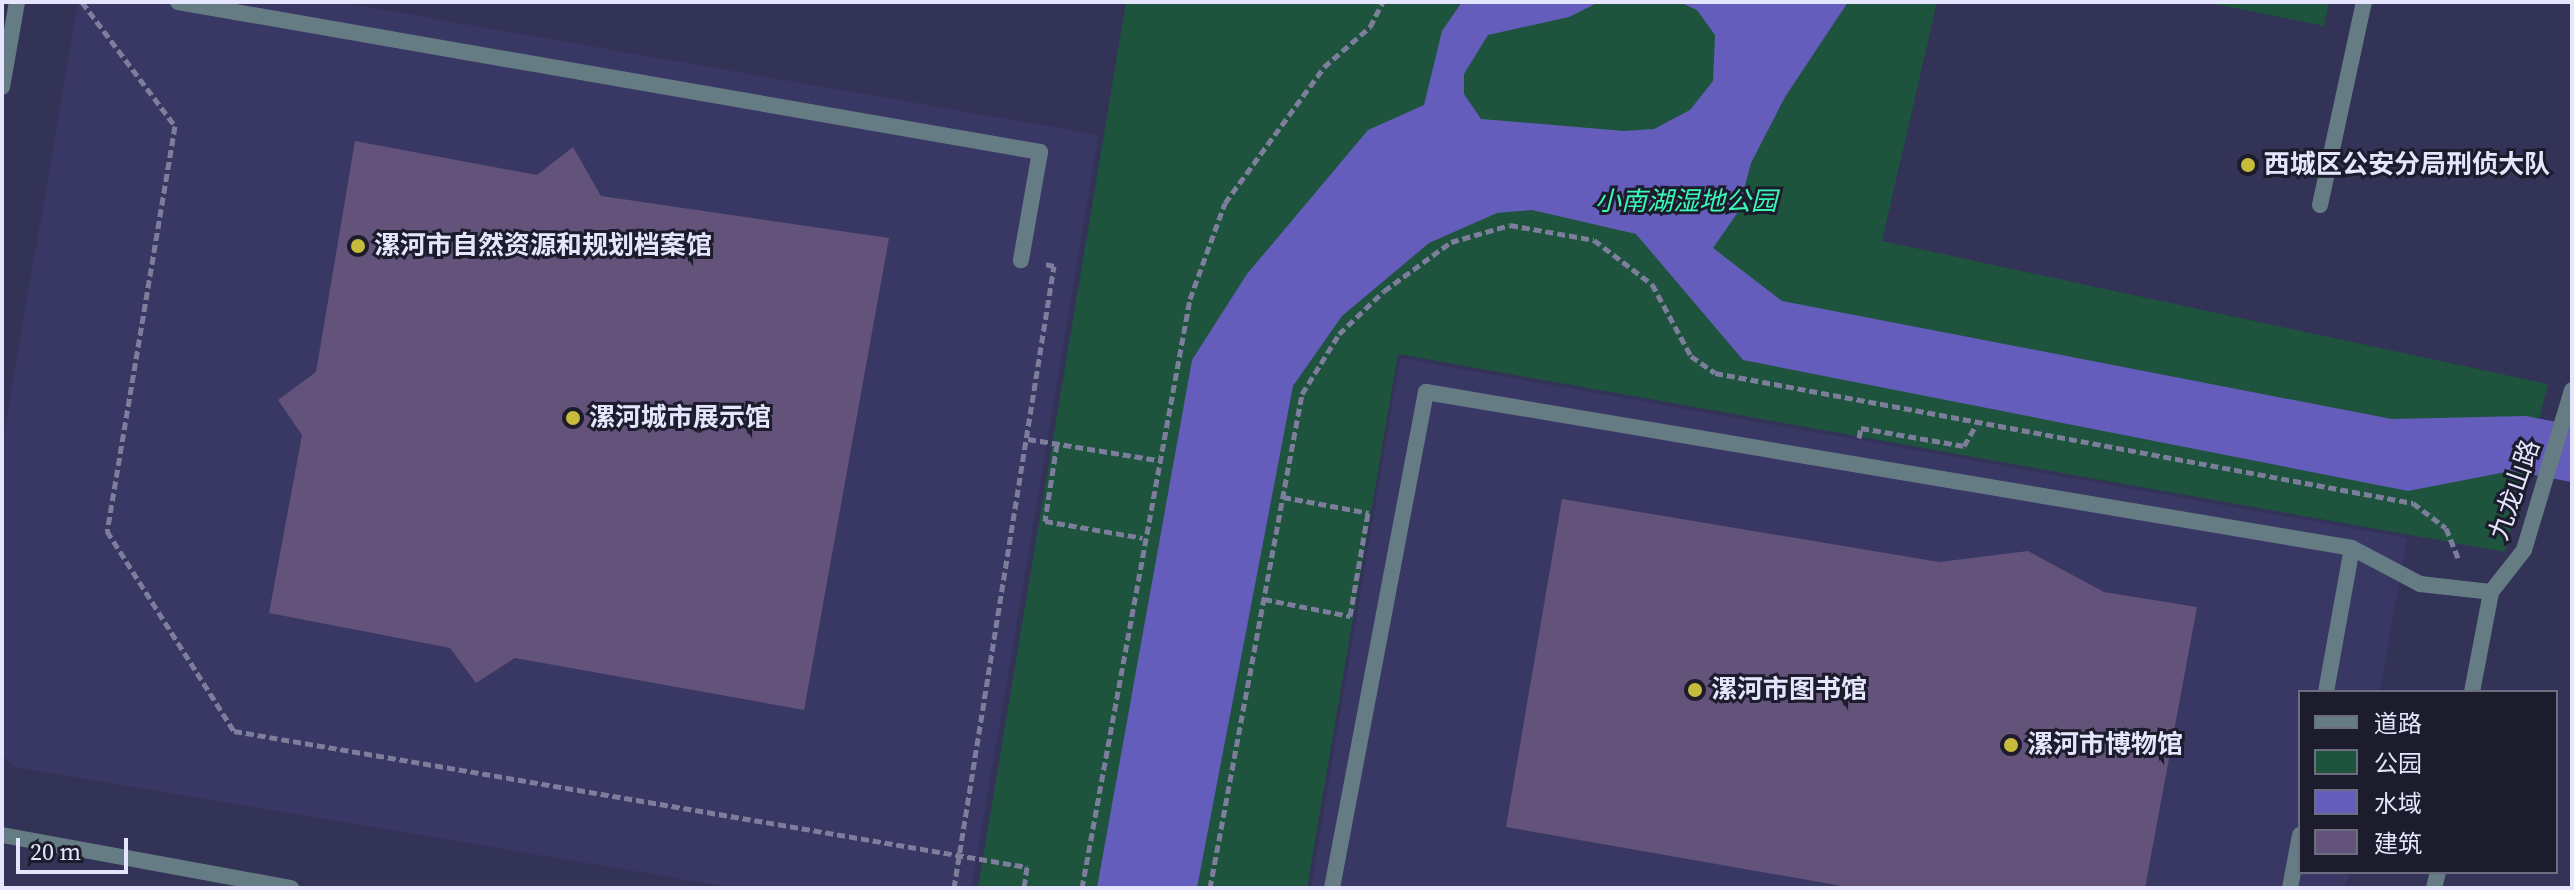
<!DOCTYPE html>
<meta charset="utf-8">
<style>
body{margin:0}
#map{position:relative;width:2574px;height:890px;overflow:hidden;background:#333257;font-family:"Source Serif 4","Noto Sans SC",serif}
div>[style]{position:absolute}
.built>*{inset:0;background:#393763}
.green>*{inset:0;background:#1e533e}
.water>*{inset:0;background:#655dbc}
.building>*{inset:0;background:#635279}
.path>*{height:5px;margin-top:-2.5px;transform-origin:0;background:repeating-linear-gradient(90deg,#7d7d9c 0 8px,transparent 0 12px)}
.minor>*{height:16px;margin:-8px;padding:0 8px;transform-origin:8px;border-radius:8px;background:#667c85}
.tertiary>*{height:16px;margin:-8px;padding:0 8px;transform-origin:8px;border-radius:8px;background:#667c85}
.dots>*{width:22px;height:22px;translate:-50% -50%;box-sizing:border-box;border:4px solid #1c1c2d;border-radius:50%}
span{translate:-50% -50%;white-space:nowrap;text-align:center;line-height:1.15;-webkit-text-stroke:6px #1c1c2d;paint-order:stroke}
.poi-label{font-size:26px;color:#e5e6fe;font-weight:700}
.left{translate:0 -50%;text-align:left}
.park-label{font-size:26px;color:#3af9b7;font-style:italic}
.street-label{font-size:26px;color:#e5e6fe}
.frame{position:absolute;inset:0;border:4px solid #e5e6fe;pointer-events:none}
.legend{position:absolute;left:2298px;top:690px;width:260px;height:184px;box-sizing:border-box;background:#1c1c2d;border:2px solid #6c6d81;margin:0;padding:10px 14px;list-style:none;font-size:24px;color:#e5e6fe}
.legend li{display:flex;align-items:center;gap:16px;height:40px}
.legend b{width:40px;border:2px solid #6c6d81}
.scale{position:absolute;left:16px;top:838px;width:112px;height:36px;box-sizing:border-box;border:4px solid #e5e6fe;border-top:0;padding-left:10px;font-size:24px;line-height:28px;white-space:nowrap;color:#e5e6fe;-webkit-text-stroke:6px #1c1c2d;paint-order:stroke}
</style>
<div id="map">
<div class="built">
<div style="clip-path:polygon(78px 2px,339px 2px,1099px 135px,972px 888px,734px 888px,15px 767px,2px 755px,2px 444px)"></div>
<div style="clip-path:polygon(1400px 358px,2407px 538px,2380px 692px,2300px 692px,2300px 872px,2349px 872px,2346px 888px,1311px 888px)"></div>
</div>
<div class="green">
<div style="clip-path:polygon(1126px 2px,1937px 2px,1882px 241px,2548px 384px,2505px 552px,1398px 354px,1307px 888px,978px 888px)"></div>
<div style="clip-path:polygon(2204px 2px,2329px 2px,2324px 26px)"></div>
</div>
<div class="water">
<div style="clip-path:polygon(1462px 2px,1599px 2px,1569px 17px,1488px 35px,1464px 74px,1464px 94px,1481px 119px,1624px 131px,1654px 129px,1690px 110px,1713px 81px,1715px 35px,1697px 10px,1679px 2px,1848px 2px,1785px 97px,1751px 163px,1738px 212px,1713px 248px,1782px 301px,2392px 419px,2526px 416px,2572px 425px,2572px 482px,2511px 471px,2408px 491px,1743px 360px,1636px 234px,1532px 210px,1497px 213px,1429px 243px,1342px 316px,1293px 386px,1197px 888px,1097px 888px,1192px 360px,1247px 274px,1368px 130px,1424px 105px,1442px 31px)"></div>
</div>
<div class="building">
<div style="clip-path:polygon(355px 141px,537px 175px,573px 147px,601px 196px,889px 238px,804px 710px,515px 658px,476px 683px,450px 648px,269px 613px,302px 435px,278px 400px,316px 372px)"></div>
<div style="clip-path:polygon(1562px 499px,1939px 562px,2028px 551px,2104px 592px,2197px 607px,2145px 888px,1853px 888px,1506px 827px)"></div>
</div>
<div class="path">
<div style="left:82px;top:2px;width:155px;rotate:53.1deg"></div>
<div style="left:175px;top:126px;width:411px;rotate:99.5deg"></div>
<div style="left:107px;top:531px;width:237px;rotate:57.6deg"></div>
<div style="left:234px;top:731px;width:805px;rotate:9.73deg"></div>
<div style="left:1027px;top:867px;width:21px;rotate:98deg"></div>
<div style="left:1859px;top:438px;width:10px;rotate:-79deg"></div>
<div style="left:1861px;top:428px;width:105px;rotate:9.9deg"></div>
<div style="left:1964px;top:446px;width:24px;rotate:-60deg"></div>
<div style="left:1028px;top:439px;width:131px;rotate:9.2deg"></div>
<div style="left:1057px;top:444px;width:78px;rotate:98.9deg"></div>
<div style="left:1045px;top:521px;width:99px;rotate:9.8deg"></div>
<div style="left:1283px;top:497px;width:87px;rotate:10.5deg"></div>
<div style="left:1264px;top:599px;width:88px;rotate:11.2deg"></div>
<div style="left:1350px;top:616px;width:105px;rotate:-80.1deg"></div>
<div style="left:954px;top:888px;width:630px;rotate:-80.87deg"></div>
<div style="left:1054px;top:266px;width:9px;rotate:-167deg"></div>
<div style="left:1082px;top:888px;width:599px;rotate:-79.61deg"></div>
<div style="left:1190px;top:299px;width:102px;rotate:-70deg"></div>
<div style="left:1225px;top:203px;width:168px;rotate:-53.9deg"></div>
<div style="left:1324px;top:67px;width:61px;rotate:-41deg"></div>
<div style="left:1370px;top:27px;width:28px;rotate:-63deg"></div>
<div style="left:1210px;top:888px;width:502px;rotate:-79.45deg"></div>
<div style="left:1302px;top:394px;width:70px;rotate:-58.3deg"></div>
<div style="left:1339px;top:334px;width:62px;rotate:-43.7deg"></div>
<div style="left:1384px;top:291px;width:83px;rotate:-36.2deg"></div>
<div style="left:1451px;top:242px;width:61px;rotate:-16.1deg"></div>
<div style="left:1510px;top:225px;width:85px;rotate:10.1deg"></div>
<div style="left:1594px;top:240px;width:73px;rotate:37.2deg"></div>
<div style="left:1652px;top:284px;width:82px;rotate:61.6deg"></div>
<div style="left:1691px;top:356px;width:29px;rotate:35deg"></div>
<div style="left:1715px;top:373px;width:710px;rotate:10.55deg"></div>
<div style="left:2413px;top:503px;width:41px;rotate:37.1deg"></div>
<div style="left:2446px;top:528px;width:35px;rotate:68deg"></div>
</div>
<div class="minor">
<div style="left:178px;top:2px;width:875px;rotate:9.87deg"></div>
<div style="left:1040px;top:152px;width:110px;rotate:100deg"></div>
<div style="left:2320px;top:205px;width:208px;rotate:-77.8deg"></div>
<div style="left:2326px;top:692px;width:146px;rotate:-79.8deg"></div>
<div style="left:1332px;top:888px;width:505px;rotate:-79.27deg"></div>
<div style="left:1426px;top:392px;width:939px;rotate:9.56deg"></div>
<div style="left:2352px;top:548px;width:77px;rotate:27.9deg"></div>
<div style="left:2420px;top:584px;width:71px;rotate:6.4deg"></div>
<div style="left:2290px;top:888px;width:54px;rotate:-79.3deg"></div>
</div>
<div class="tertiary">
<div style="left:2px;top:87px;width:86px;rotate:-80deg"></div>
<div style="left:2472px;top:692px;width:102px;rotate:-79.2deg"></div>
<div style="left:2491px;top:592px;width:53px;rotate:-51.8deg"></div>
<div style="left:2524px;top:550px;width:167px;rotate:-73.3deg"></div>
<div style="left:2px;top:835px;width:294px;rotate:10.4deg"></div>
<div style="left:2434px;top:888px;width:16px;rotate:-76deg"></div>
</div>
<div class="dots">
<div style="left:2248px;top:165px;background:#c7bb3c"></div>
<div style="left:358px;top:246px;background:#c7bb3c"></div>
<div style="left:573px;top:418px;background:#c7bb3c"></div>
<div style="left:1695px;top:690px;background:#c7bb3c"></div>
<div style="left:2011px;top:745px;background:#c7bb3c"></div>
</div>
<div class="poi-label">
<span class="left" style="left:2264px;top:165px">西城区公安分局刑侦大队</span>
<span class="left" style="left:374px;top:246px">漯河市自然资源和规划档案馆</span>
<span class="left" style="left:589px;top:418px">漯河城市展示馆</span>
<span class="left" style="left:1711px;top:690px">漯河市图书馆</span>
<span class="left" style="left:2027px;top:745px">漯河市博物馆</span>
</div>
<div class="park-label">
<span style="left:1686px;top:202px">小南湖湿地公园</span>
</div>
<div class="street-label">
<span style="left:2515px;top:490px;rotate:-71deg">九龙山路</span>
</div>
<div class="frame"></div>
<ul class="legend">
<li><b style="height:10px;background:#667c85"></b>道路</li>
<li><b style="height:22px;background:#1e533e"></b>公园</li>
<li><b style="height:22px;background:#655dbc"></b>水域</li>
<li><b style="height:22px;background:#635279"></b>建筑</li>
</ul>
<div class="scale">20 m</div>
</div>
